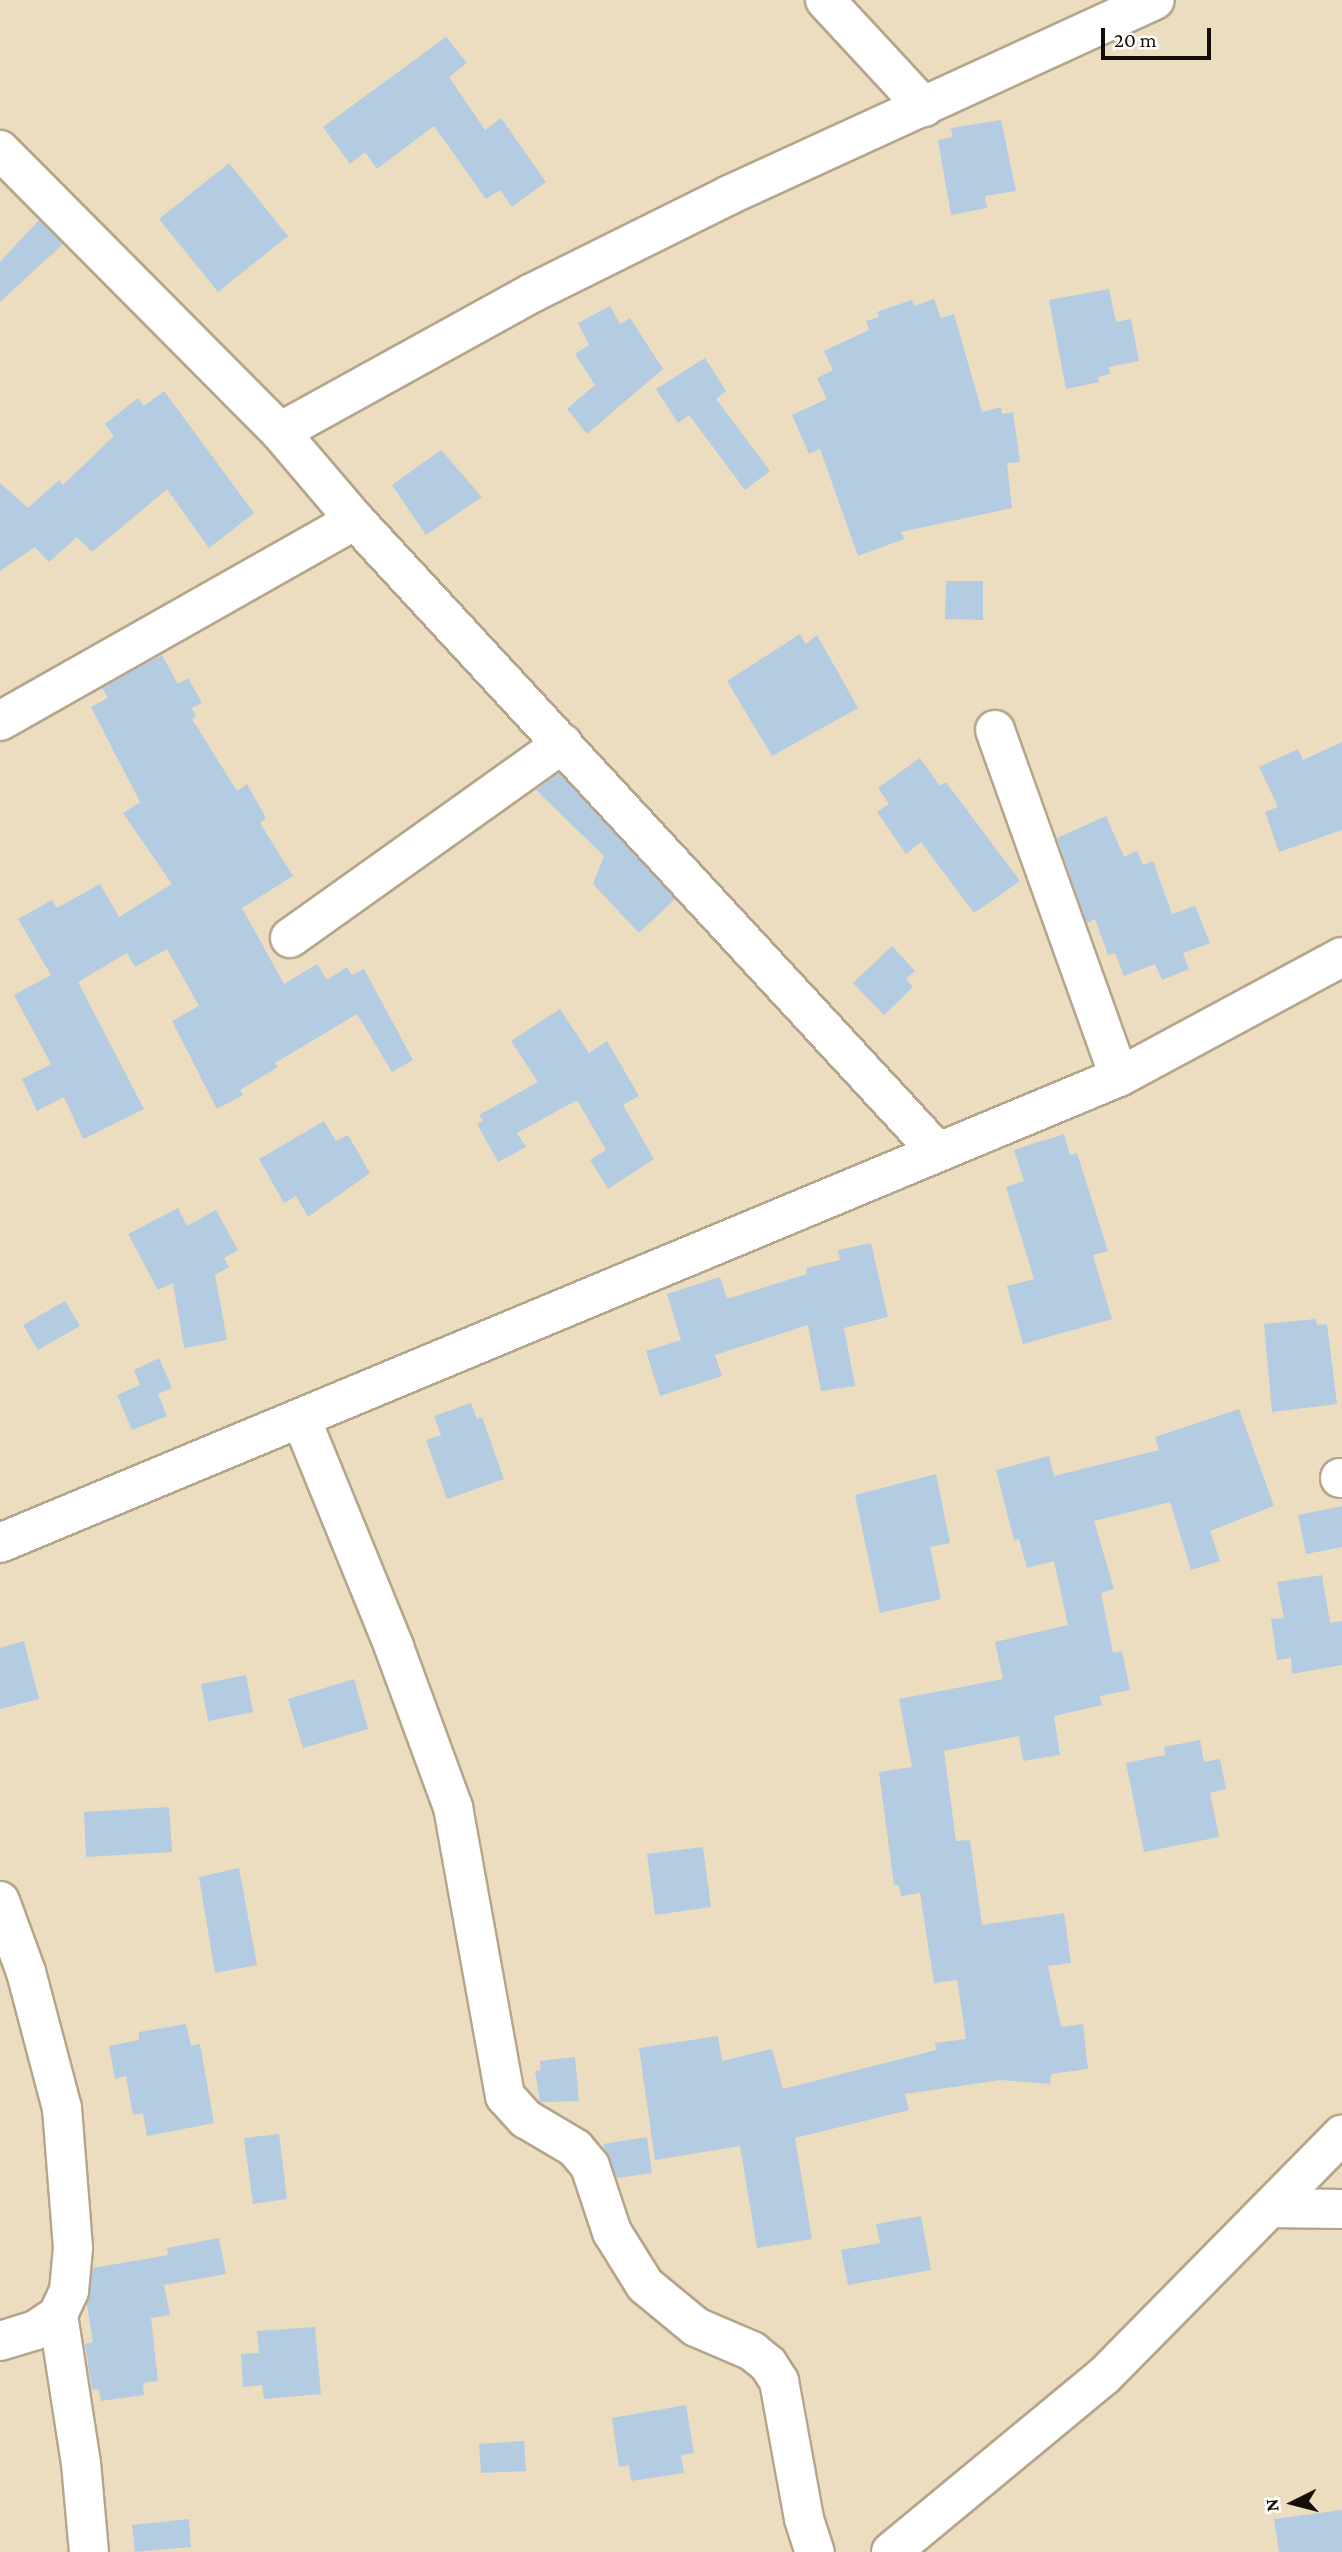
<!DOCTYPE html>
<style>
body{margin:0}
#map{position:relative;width:1342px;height:2552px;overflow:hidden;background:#ecdcc0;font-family:"Crimson Pro",serif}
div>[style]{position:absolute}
.building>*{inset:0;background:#b4cce2}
.roads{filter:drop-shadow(2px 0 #b5a58b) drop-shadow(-2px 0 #b5a58b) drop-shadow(0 2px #b5a58b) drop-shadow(0 -2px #b5a58b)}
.minor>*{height:38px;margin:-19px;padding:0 19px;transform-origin:19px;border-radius:19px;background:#fff}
span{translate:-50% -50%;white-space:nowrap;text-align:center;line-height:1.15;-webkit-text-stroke:6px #fff;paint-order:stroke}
.north{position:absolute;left:1258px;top:2468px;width:70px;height:70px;-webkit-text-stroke:5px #fff;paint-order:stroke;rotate:264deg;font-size:19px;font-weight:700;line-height:28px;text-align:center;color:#140f06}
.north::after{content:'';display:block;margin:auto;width:24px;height:32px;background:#140f06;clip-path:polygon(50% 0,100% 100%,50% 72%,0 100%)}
.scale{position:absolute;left:1101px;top:28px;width:110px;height:32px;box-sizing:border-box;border:4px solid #140f06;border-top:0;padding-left:9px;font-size:21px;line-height:24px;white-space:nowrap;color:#140f06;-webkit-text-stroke:5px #fff;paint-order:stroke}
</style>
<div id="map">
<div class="building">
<div style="clip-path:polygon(446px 37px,467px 63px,449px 77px,485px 130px,501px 118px,546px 182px,512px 207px,500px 190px,486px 199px,434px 126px,377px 169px,365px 152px,350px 164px,323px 127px)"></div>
<div style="clip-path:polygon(1001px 120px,1016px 191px,985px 196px,987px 208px,951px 215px,938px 140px,953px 137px,951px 128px)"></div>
<div style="clip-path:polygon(229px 163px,288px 236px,218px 292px,159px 219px)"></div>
<div style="clip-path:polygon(39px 220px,63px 244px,0 302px,0 262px)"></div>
<div style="clip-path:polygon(1109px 289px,1116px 322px,1131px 319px,1139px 361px,1109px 367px,1110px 374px,1098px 377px,1099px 382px,1066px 389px,1049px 300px)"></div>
<div style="clip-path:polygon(934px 299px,941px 318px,954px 314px,982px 412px,1001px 407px,1002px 414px,1013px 412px,1020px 462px,1007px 463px,1012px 508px,901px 532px,904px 539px,858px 556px,820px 449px,809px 454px,792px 415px,827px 399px,817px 378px,833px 370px,824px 351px,869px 330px,866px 321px,879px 317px,877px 312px,912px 300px,914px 306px)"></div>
<div style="clip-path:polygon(610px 306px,620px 324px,630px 318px,663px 369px,587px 434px,567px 409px,595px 385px,575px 354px,589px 345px,578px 323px)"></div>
<div style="clip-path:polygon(705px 358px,726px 391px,716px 399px,770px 471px,745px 490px,689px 415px,678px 423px,656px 389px)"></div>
<div style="clip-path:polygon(164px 391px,254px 513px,209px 548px,167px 489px,92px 552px,77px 537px,49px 562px,35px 547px,0 571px,0 483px,28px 508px,59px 480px,63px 485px,114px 436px,105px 424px,138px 398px,144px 406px)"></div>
<div style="clip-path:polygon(441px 450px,482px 497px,426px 535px,392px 485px)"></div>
<div style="clip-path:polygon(946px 581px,983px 581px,983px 620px,945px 619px)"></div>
<div style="clip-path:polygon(800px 634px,806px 644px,817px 635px,858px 708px,772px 756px,727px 681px)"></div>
<div style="clip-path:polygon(162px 655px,178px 684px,188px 678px,202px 703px,192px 708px,196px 716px,192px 719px,237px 791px,247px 784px,266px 818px,260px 823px,293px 876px,242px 908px,284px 984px,317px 964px,327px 980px,347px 967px,352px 975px,364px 969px,413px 1060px,392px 1072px,357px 1014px,275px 1063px,278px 1067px,240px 1090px,243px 1095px,217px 1109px,172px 1021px,199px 1006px,167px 949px,135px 967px,127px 953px,78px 982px,144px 1109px,83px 1139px,64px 1097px,37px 1111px,22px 1079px,51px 1064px,14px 995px,51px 975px,18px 919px,52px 900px,57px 908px,100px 884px,119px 917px,172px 884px,123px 813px,140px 802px,91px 707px,108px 698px,102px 688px)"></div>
<div style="clip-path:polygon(1342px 742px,1342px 830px,1279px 852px,1265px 812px,1278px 807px,1259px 767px,1298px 749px,1303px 760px)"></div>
<div style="clip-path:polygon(920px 758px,940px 786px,946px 782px,1020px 881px,974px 913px,921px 842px,906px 854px,877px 812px,889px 804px,878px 788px)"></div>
<div style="clip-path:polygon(559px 773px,675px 899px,639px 933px,593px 884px,604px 856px,536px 790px)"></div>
<div style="clip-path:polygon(1106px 816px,1124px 857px,1137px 851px,1143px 865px,1153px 861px,1172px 914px,1195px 906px,1210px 943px,1183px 953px,1189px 969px,1162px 980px,1155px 964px,1124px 976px,1115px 953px,1108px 955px,1095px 919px,1087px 923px,1057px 838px)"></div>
<div style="clip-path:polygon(892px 946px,915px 971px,906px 979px,913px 987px,884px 1015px,853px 983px)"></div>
<div style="clip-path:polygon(560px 1009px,589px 1053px,607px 1041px,639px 1096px,623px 1105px,654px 1159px,608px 1189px,590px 1160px,606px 1150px,577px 1100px,517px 1133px,526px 1147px,498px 1162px,477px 1124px,483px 1121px,479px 1115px,538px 1082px,511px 1041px)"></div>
<div style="clip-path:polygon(324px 1121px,336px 1141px,348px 1135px,370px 1173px,308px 1217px,296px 1196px,284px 1203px,259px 1159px)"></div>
<div style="clip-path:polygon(1064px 1134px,1070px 1155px,1077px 1153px,1108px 1251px,1093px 1255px,1112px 1319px,1023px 1344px,1007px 1286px,1034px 1279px,1006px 1187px,1024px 1181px,1014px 1150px)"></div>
<div style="clip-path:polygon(178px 1208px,187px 1226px,216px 1210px,238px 1250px,224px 1258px,229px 1267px,215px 1275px,227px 1340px,184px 1348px,173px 1283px,158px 1290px,128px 1234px)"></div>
<div style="clip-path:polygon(871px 1243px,888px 1317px,844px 1328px,855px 1386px,821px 1391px,808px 1325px,715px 1355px,722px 1376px,660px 1396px,646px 1351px,681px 1340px,667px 1294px,720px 1277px,727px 1299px,807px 1274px,806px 1268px,840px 1260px,838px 1250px)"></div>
<div style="clip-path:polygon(65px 1301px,80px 1326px,38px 1350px,23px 1325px)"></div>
<div style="clip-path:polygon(1316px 1319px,1317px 1325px,1327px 1324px,1337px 1404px,1272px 1412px,1264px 1324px)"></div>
<div style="clip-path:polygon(159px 1358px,172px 1388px,158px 1394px,167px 1416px,132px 1430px,117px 1395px,140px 1385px,134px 1370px)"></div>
<div style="clip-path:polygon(471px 1403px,477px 1419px,482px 1417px,504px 1479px,447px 1499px,426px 1440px,441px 1435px,434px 1416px)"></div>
<div style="clip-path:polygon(1239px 1409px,1274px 1506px,1210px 1531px,1220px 1561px,1191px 1570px,1170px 1502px,1094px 1521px,1114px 1589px,1101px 1593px,1113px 1653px,1122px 1651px,1130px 1690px,1100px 1696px,1102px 1705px,1054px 1716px,1060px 1755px,1023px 1761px,1019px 1736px,944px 1751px,956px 1841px,970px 1840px,982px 1925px,1064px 1913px,1071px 1963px,1048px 1966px,1061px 2027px,1083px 2024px,1088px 2069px,1051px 2074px,1050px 2084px,1001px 2080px,905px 2094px,909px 2110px,795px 2138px,812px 2239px,757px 2248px,740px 2146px,655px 2160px,639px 2048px,718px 2036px,722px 2061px,772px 2049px,783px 2089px,936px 2050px,935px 2043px,966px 2039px,957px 1980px,934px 1983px,920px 1893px,901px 1896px,899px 1885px,894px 1885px,879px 1772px,912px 1767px,899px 1699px,1003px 1679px,995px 1642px,1068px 1625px,1054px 1561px,1027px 1568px,1019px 1539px,1014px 1540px,996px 1470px,1049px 1456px,1054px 1476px,1159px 1450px,1155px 1437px)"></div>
<div style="clip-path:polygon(936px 1474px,950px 1543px,930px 1547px,941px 1599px,880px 1613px,855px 1495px)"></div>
<div style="clip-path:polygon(1342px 1506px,1342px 1547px,1306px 1554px,1298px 1515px)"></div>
<div style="clip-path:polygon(1322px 1575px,1330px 1623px,1342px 1621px,1342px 1665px,1292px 1674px,1291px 1658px,1277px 1660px,1271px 1619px,1284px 1618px,1277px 1582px)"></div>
<div style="clip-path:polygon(24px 1641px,39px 1699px,0 1709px,0 1648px)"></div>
<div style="clip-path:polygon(246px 1675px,253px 1712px,208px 1721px,201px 1684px)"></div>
<div style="clip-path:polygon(354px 1679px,368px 1729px,303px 1748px,288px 1699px)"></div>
<div style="clip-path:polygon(1200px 1740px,1204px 1762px,1220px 1759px,1226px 1789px,1210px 1793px,1219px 1837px,1144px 1852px,1126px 1763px,1165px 1755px,1164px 1747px)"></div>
<div style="clip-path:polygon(169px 1807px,172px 1852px,86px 1857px,84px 1812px)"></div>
<div style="clip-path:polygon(703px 1847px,711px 1907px,655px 1915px,647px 1854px)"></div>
<div style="clip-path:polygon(239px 1868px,257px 1965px,215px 1973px,199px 1877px)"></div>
<div style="clip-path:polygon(186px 2024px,191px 2046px,200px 2044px,214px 2123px,147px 2136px,143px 2113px,133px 2115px,126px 2076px,115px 2079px,109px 2046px,139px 2040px,139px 2032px)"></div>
<div style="clip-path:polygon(575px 2057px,579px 2101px,540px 2102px,535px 2071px,541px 2070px,540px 2061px)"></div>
<div style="clip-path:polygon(279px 2134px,287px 2199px,253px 2204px,244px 2138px)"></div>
<div style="clip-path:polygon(647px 2137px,652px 2173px,617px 2178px,603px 2144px)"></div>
<div style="clip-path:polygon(921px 2216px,931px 2270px,848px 2285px,841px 2250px,880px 2243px,876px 2224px)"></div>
<div style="clip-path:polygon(219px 2238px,226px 2274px,164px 2285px,170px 2315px,151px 2318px,158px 2381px,143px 2383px,144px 2395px,101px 2401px,99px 2389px,92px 2390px,85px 2344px,93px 2342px,87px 2305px,93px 2268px,168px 2255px,167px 2248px)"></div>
<div style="clip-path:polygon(315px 2327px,321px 2394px,264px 2399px,262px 2385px,243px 2387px,241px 2354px,259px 2353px,257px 2331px)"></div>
<div style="clip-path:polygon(686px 2405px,694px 2453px,681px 2455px,684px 2473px,631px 2481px,629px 2465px,619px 2467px,612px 2418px)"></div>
<div style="clip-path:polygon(524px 2441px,526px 2471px,481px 2473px,479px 2444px)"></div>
<div style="clip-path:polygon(1342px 2510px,1342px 2552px,1279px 2552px,1274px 2519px)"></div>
<div style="clip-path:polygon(189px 2519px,191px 2547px,135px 2552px,132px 2525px)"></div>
</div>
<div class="roads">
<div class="minor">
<div style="left:825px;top:0;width:146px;rotate:47.2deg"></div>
<div style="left:0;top:150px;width:397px;rotate:45.2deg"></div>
<div style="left:280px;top:432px;width:116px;rotate:49.6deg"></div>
<div style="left:355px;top:520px;width:857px;rotate:47.32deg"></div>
<div style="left:280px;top:432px;width:288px;rotate:-28.9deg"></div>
<div style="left:532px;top:293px;width:220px;rotate:-26.4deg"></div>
<div style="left:729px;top:195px;width:468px;rotate:-24.6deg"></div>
<div style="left:0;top:721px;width:408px;rotate:-29.5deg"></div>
<div style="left:995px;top:730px;width:368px;rotate:70.3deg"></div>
<div style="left:290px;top:938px;width:335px;rotate:-35.5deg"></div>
<div style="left:302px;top:1421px;width:244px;rotate:67.8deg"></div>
<div style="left:394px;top:1647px;width:171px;rotate:69.8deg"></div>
<div style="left:453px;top:1807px;width:294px;rotate:79.8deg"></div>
<div style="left:505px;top:2096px;width:31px;rotate:48deg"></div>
<div style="left:526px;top:2119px;width:57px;rotate:30.6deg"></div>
<div style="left:575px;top:2148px;width:23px;rotate:50deg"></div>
<div style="left:590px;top:2166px;width:70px;rotate:71.6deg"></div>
<div style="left:612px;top:2232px;width:62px;rotate:58.1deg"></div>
<div style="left:645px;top:2285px;width:66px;rotate:39.5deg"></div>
<div style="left:696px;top:2327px;width:61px;rotate:23.2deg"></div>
<div style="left:752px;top:2351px;width:21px;rotate:39deg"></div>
<div style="left:768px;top:2364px;width:20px;rotate:57deg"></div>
<div style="left:779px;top:2381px;width:140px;rotate:79.7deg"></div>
<div style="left:804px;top:2519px;width:35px;rotate:72deg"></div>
<div style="left:1340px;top:1478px;width:2px"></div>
<div style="left:0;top:1543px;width:1212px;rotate:-22.61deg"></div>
<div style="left:1119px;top:1077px;width:253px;rotate:-28.3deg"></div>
<div style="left:0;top:1901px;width:76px;rotate:69.9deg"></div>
<div style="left:26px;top:1972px;width:141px;rotate:75.2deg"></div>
<div style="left:62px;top:2108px;width:140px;rotate:85.5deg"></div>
<div style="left:73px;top:2248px;width:43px;rotate:95.3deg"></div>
<div style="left:69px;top:2291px;width:26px;rotate:115deg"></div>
<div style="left:58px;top:2315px;width:27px;rotate:146deg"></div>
<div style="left:36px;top:2330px;width:38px;rotate:163deg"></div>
<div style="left:1272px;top:2208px;width:70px;rotate:0.8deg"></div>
<div style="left:58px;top:2315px;width:150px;rotate:81.2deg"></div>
<div style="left:81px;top:2463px;width:89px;rotate:84.9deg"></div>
<div style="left:891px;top:2552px;width:276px;rotate:-39.6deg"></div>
<div style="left:1104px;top:2376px;width:339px;rotate:-45.4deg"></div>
</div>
</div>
<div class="north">N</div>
<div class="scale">20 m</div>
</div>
